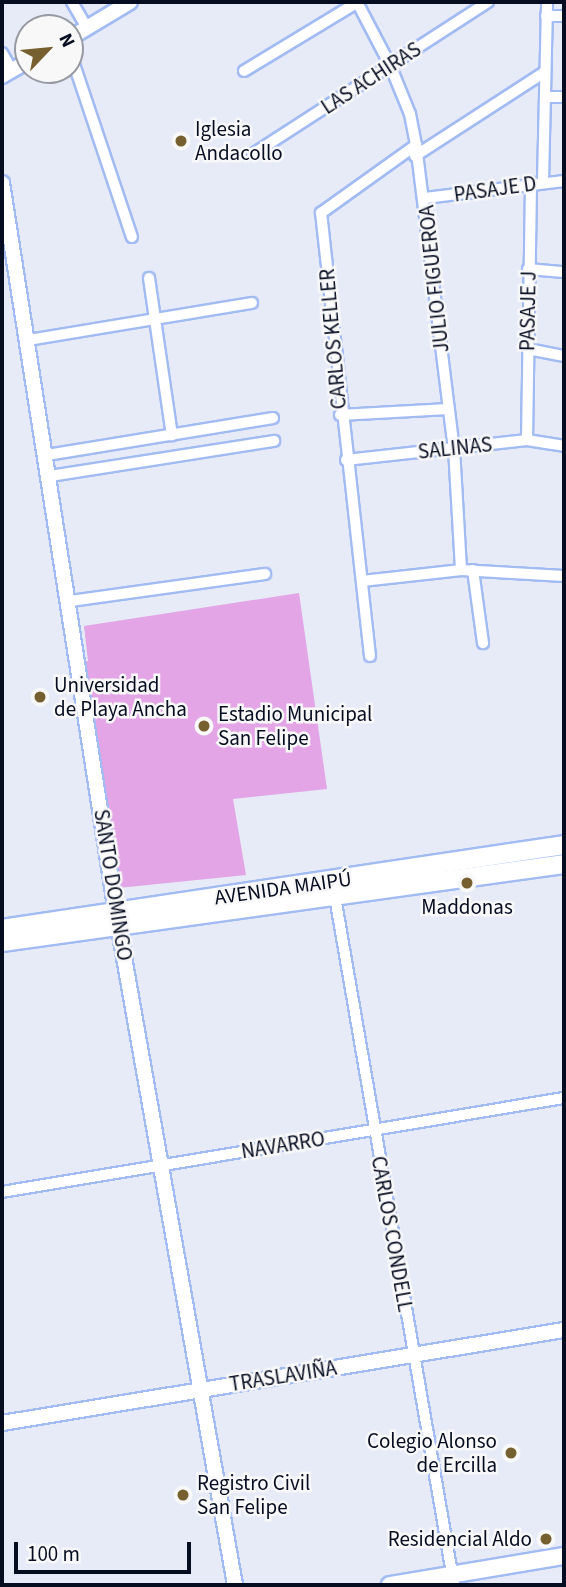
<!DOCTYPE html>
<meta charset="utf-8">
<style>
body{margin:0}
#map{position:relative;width:566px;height:1587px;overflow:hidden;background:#e6ebf7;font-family:"Source Sans 3",sans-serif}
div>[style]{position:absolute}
.green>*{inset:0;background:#e3a5e5}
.roads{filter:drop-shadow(2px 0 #a2bbf3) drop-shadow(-2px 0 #a2bbf3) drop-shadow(0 2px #a2bbf3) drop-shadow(0 -2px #a2bbf3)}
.minor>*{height:10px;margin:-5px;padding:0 5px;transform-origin:5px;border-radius:5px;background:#fff}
.tertiary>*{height:14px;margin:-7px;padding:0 7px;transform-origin:7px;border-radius:7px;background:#fff}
.secondary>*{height:16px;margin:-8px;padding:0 8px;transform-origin:8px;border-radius:8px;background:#fff}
.primary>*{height:18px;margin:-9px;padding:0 9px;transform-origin:9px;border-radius:9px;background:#fff}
.dots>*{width:19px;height:19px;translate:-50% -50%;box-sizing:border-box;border:4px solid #f8f8f8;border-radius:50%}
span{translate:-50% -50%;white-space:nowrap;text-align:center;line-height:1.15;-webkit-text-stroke:5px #f8f8f8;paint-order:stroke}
.street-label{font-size:21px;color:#060d21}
.poi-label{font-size:21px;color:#060d21}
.left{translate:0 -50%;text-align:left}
.right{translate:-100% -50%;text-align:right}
.frame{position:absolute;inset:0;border:4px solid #060d21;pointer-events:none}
.north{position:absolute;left:14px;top:14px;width:70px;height:70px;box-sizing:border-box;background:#f8f8f8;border:2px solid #979aa2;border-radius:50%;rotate:64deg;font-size:19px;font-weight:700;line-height:28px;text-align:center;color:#060d21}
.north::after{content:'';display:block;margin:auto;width:24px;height:32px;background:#766030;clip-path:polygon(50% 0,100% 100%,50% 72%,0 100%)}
.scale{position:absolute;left:14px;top:1542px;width:177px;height:32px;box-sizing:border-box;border:4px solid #060d21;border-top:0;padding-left:9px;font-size:21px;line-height:24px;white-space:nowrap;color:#060d21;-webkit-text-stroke:5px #f8f8f8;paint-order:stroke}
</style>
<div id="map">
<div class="green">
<div style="clip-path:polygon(299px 593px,327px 789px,233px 799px,246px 875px,118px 888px,81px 662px,88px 661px,84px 626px)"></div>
</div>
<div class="roads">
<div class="minor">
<div style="left:72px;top:2px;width:30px;rotate:60deg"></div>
<div style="left:357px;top:2px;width:71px;rotate:62.4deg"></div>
<div style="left:390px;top:65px;width:53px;rotate:67.8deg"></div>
<div style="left:410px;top:114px;width:32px;rotate:79deg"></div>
<div style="left:416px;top:145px;width:305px;rotate:82.9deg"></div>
<div style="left:454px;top:448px;width:122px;rotate:86.7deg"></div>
<div style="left:546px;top:16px;width:18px"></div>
<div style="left:70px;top:52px;width:195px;rotate:71.5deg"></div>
<div style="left:2px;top:53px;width:20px;rotate:60deg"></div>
<div style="left:244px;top:71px;width:133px;rotate:-31.2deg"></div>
<div style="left:545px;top:97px;width:19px"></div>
<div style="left:253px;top:154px;width:280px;rotate:-32.9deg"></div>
<div style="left:415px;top:156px;width:155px;rotate:-32.9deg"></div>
<div style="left:543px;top:182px;width:180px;rotate:-88.7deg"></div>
<div style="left:425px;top:198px;width:140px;rotate:-7deg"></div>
<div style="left:528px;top:269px;width:36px;rotate:5deg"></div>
<div style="left:149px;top:278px;width:159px;rotate:81.7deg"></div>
<div style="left:28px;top:340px;width:227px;rotate:-9.4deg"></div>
<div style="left:528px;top:349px;width:37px;rotate:11deg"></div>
<div style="left:340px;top:415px;width:108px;rotate:-3.2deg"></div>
<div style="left:527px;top:440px;width:258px;rotate:-89.1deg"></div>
<div style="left:47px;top:455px;width:229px;rotate:-9.3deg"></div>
<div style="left:346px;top:460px;width:182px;rotate:-6.3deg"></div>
<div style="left:527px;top:440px;width:37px;rotate:9deg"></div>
<div style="left:50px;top:476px;width:227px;rotate:-8.9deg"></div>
<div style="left:473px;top:570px;width:74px;rotate:82.2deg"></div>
<div style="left:362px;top:581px;width:100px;rotate:-6.3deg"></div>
<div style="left:461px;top:570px;width:103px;rotate:3.3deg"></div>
<div style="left:70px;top:601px;width:197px;rotate:-7.9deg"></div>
<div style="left:370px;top:656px;width:446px;rotate:-96.3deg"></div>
<div style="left:321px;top:213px;width:117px;rotate:-35.6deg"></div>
<div style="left:334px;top:891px;width:704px;rotate:80.19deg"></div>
<div style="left:2px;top:1192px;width:570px;rotate:-9.5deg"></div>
</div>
<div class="tertiary">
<div style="left:70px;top:38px;width:70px;rotate:-31deg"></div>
<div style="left:2px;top:76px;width:30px;rotate:-30deg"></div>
<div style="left:2px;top:183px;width:738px;rotate:81.11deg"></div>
<div style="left:116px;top:912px;width:683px;rotate:79.97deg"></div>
<div style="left:2px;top:1423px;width:570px;rotate:-9.4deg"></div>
</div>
<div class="secondary">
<div style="left:390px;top:1585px;width:176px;rotate:-9.5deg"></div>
</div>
<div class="primary">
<div style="left:2px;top:929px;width:568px;rotate:-8.5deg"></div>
<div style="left:2px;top:942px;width:567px;rotate:-7.9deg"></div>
</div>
</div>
<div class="dots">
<div style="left:181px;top:141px;background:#766030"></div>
<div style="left:40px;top:697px;background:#766030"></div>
<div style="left:204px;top:726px;background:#766030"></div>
<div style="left:467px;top:883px;background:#766030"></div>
<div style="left:511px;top:1453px;background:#766030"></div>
<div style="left:183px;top:1495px;background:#766030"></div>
<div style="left:546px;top:1539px;background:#766030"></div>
</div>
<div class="street-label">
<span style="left:371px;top:78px;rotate:-33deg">LAS ACHIRAS</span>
<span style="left:495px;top:189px;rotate:-8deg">PASAJE D</span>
<span style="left:434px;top:279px;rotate:-96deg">JULIO FIGUEROA</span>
<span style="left:528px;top:311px;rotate:-89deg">PASAJE J</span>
<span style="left:333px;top:339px;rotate:-95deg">CARLOS KELLER</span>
<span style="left:455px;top:448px;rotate:-6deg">SALINAS</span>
<span style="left:113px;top:885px;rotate:81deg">SANTO DOMINGO</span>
<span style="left:283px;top:888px;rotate:-8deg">AVENIDA MAIPÚ</span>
<span style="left:283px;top:1145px;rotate:-9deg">NAVARRO</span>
<span style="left:392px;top:1234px;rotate:80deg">CARLOS CONDELL</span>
<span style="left:283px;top:1376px;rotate:-9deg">TRASLAVIÑA</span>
</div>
<div class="poi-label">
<span class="left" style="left:195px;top:141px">Iglesia<br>Andacollo</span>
<span class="left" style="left:54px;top:697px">Universidad<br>de Playa Ancha</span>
<span class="left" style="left:218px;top:726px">Estadio Municipal<br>San Felipe</span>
<span style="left:467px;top:907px">Maddonas</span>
<span class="right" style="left:497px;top:1453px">Colegio Alonso<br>de Ercilla</span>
<span class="left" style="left:197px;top:1495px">Registro Civil<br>San Felipe</span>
<span class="right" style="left:532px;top:1539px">Residencial Aldo</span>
</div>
<div class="frame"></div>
<div class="north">N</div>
<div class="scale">100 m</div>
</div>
